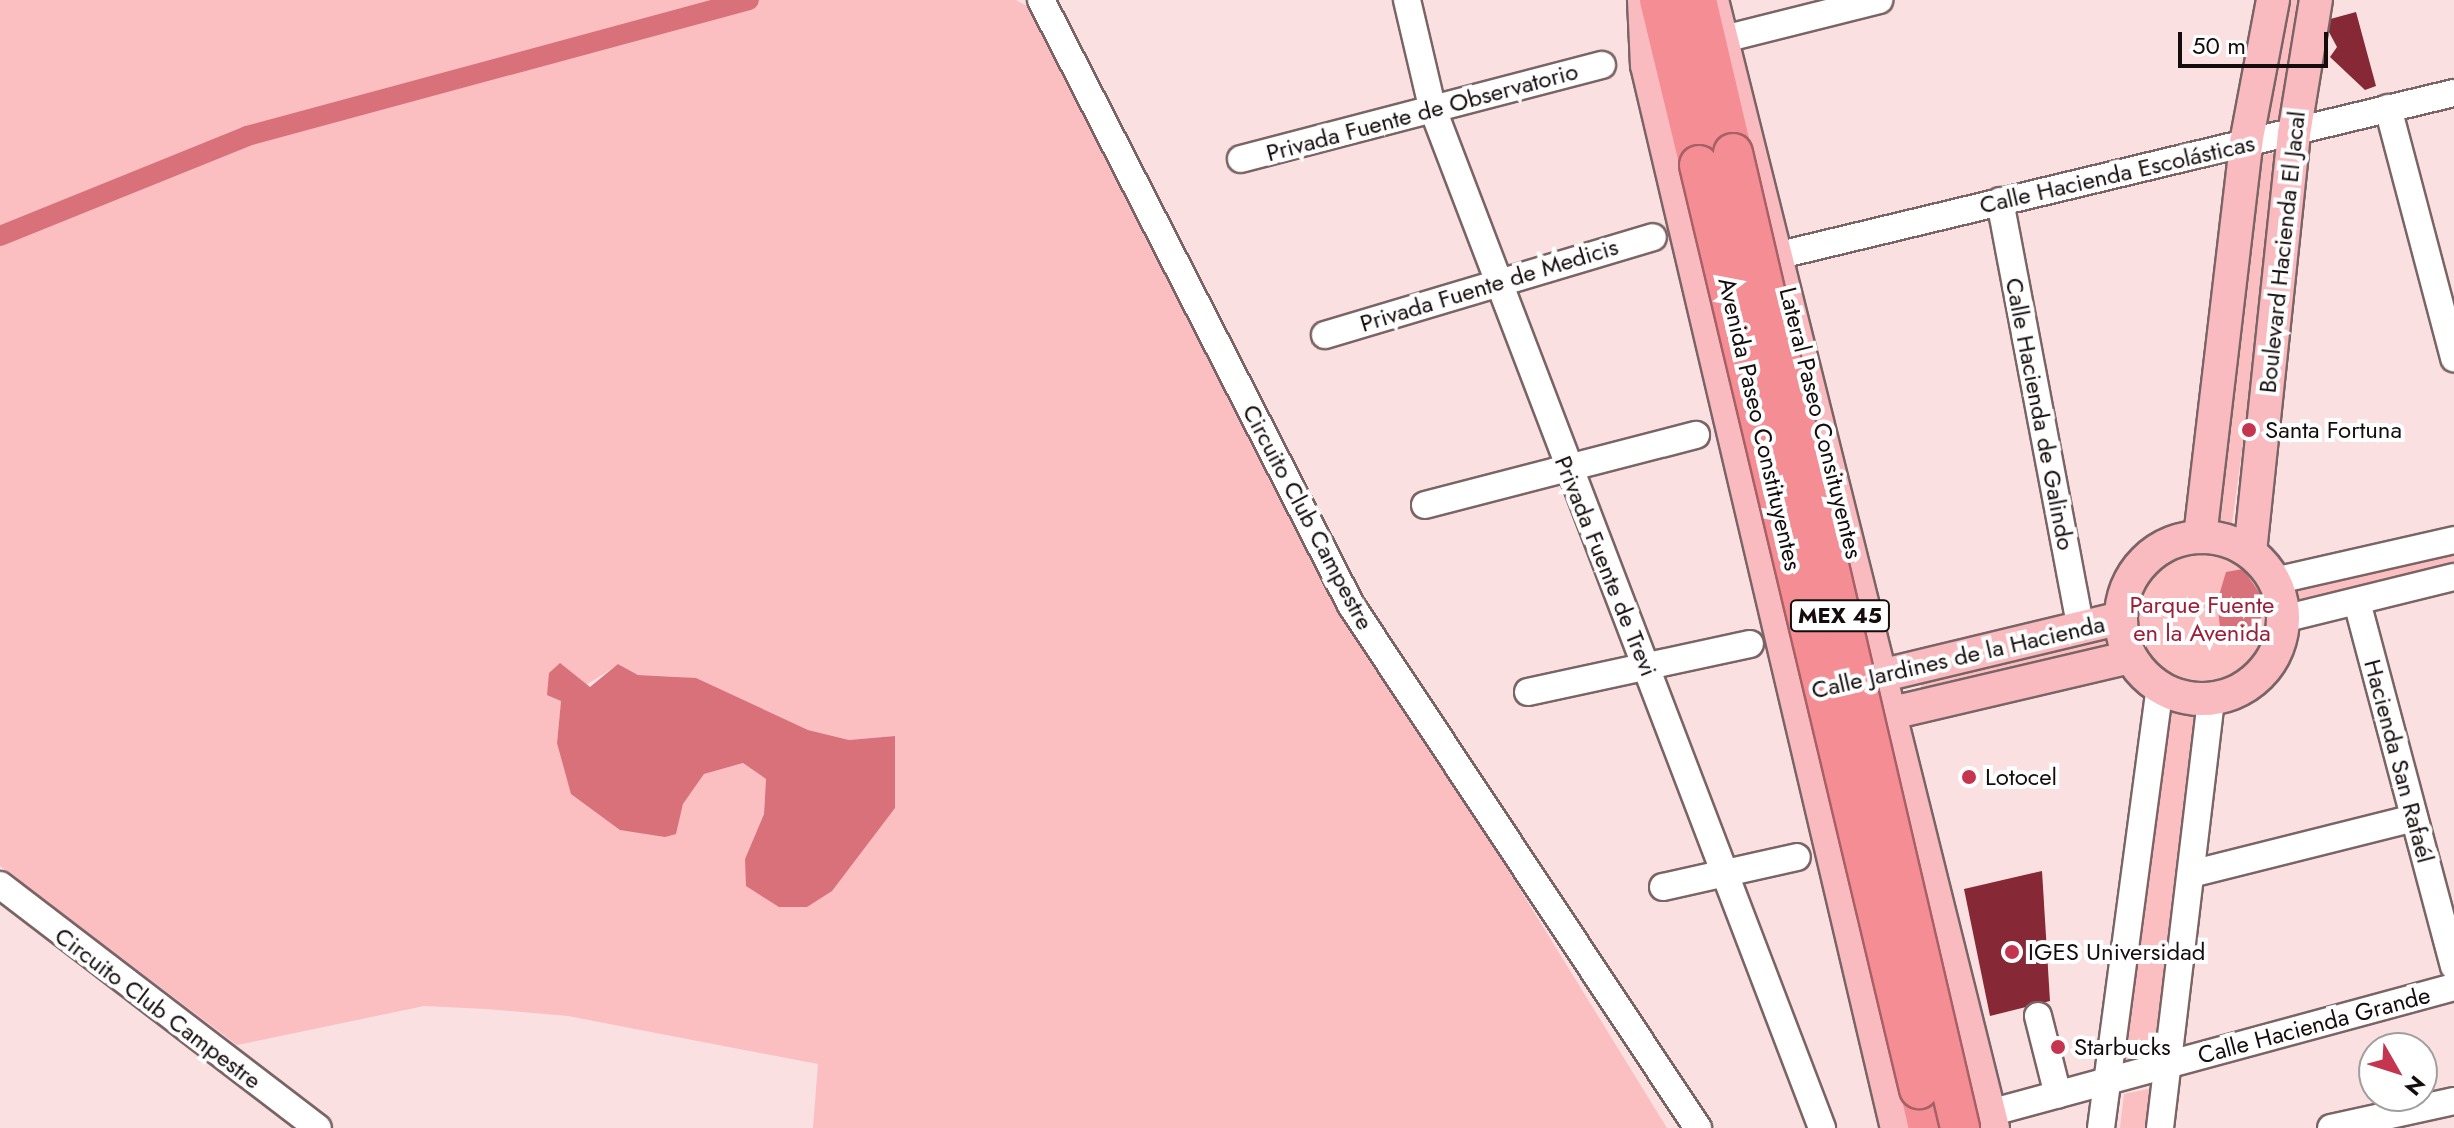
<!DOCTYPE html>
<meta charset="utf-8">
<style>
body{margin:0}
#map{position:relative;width:2454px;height:1128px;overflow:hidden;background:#fae0e1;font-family:Jost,sans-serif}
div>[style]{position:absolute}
.green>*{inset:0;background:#fbbec1}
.round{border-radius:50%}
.water>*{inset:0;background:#d8717a}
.canal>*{height:20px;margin:-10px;padding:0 10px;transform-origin:10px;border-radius:10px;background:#d8717a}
.building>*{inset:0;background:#862836}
.roads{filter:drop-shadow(2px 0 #7a6465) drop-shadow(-2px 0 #7a6465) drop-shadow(0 2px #7a6465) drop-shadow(0 -2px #7a6465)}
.minor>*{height:26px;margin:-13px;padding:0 13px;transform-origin:13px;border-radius:13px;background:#fff}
.major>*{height:32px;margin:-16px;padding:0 16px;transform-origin:16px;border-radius:16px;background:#f9bbbf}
.major>.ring{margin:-16px;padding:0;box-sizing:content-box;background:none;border:32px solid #f9bbbf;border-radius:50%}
.highway>*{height:38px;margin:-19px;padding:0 19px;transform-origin:19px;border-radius:19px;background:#f58d95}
.bridges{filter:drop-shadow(2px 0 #a76065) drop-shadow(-2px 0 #a76065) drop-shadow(0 2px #a76065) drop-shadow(0 -2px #a76065)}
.highway-bridge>*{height:38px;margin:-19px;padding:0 19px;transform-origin:19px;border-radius:19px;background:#f58d95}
.dots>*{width:22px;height:22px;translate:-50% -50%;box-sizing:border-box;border:4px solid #fff;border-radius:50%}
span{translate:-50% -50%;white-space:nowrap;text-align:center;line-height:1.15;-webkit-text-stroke:8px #fff;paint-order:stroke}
.shield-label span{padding:2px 6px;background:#fff;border:2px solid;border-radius:6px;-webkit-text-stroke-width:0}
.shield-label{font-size:22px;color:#150d0d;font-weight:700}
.street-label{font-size:24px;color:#150d0d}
.poi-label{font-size:24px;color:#150d0d}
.left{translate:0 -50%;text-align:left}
.park-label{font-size:24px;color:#9b1f38}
.north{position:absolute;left:2358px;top:1032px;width:80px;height:80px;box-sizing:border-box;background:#fff;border:2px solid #a19e9e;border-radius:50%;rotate:129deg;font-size:22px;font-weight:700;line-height:32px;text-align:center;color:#150d0d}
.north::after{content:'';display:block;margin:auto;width:28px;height:36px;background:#c6354f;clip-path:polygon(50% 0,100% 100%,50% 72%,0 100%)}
.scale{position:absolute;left:2178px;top:32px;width:150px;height:36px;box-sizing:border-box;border:4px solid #150d0d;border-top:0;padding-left:10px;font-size:24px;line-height:28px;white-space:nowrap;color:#150d0d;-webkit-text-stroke:6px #fff;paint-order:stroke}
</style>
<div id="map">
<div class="green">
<div style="clip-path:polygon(evenodd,0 0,1016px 0,1042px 15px,1346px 607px,1667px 1128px,813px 1128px,818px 1064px,568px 1016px,487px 1009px,424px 1006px,237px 1045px,0 866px,0 0,619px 664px,638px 675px,681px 677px,808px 730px,849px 740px,895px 736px,895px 808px,870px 836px,745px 859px,764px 814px,766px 779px,743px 763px,704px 774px,683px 804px,676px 834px,557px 743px,561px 701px,619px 664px)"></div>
<div style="clip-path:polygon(2280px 0,2308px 0,2285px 121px,2254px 127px)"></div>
<div style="clip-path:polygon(2283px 152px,2230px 538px,2207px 532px,2254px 156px)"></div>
<div class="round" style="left:2121px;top:537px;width:162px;height:162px"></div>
<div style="clip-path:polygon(2454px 543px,2454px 570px,2288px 615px,2280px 586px)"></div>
<div style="clip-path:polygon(2107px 630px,2110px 648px,1923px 701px,1920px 679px)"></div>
<div style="clip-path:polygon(2164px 696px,2205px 708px,2166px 1052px,2117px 1065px)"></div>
<div style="clip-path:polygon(2163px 1086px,2157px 1128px,2120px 1128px,2124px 1094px)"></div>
</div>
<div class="water">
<div style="clip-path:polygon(2243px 569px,2263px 598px,2260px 628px,2244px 643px,2220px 627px,2217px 602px,2226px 572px)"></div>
<div style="clip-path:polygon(560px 663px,590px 687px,618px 664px,638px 675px,696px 678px,808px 730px,849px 740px,895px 736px,895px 808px,832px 891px,807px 907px,779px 907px,746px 886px,745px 859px,764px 814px,766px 779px,743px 763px,704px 774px,683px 804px,676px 834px,665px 837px,620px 830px,571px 794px,557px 743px,561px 701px,547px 695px,549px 673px)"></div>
</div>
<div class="canal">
<div style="left:0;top:236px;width:266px;rotate:-22deg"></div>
<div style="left:247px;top:136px;width:520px;rotate:-15.16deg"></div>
</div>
<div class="building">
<div style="clip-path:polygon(2356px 12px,2376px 86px,2365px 90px,2330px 57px,2337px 47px,2323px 21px)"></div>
<div style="clip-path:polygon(2042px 871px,2050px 1001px,1990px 1016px,1964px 889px)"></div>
</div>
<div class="roads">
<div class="minor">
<div style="left:1041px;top:0;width:680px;rotate:62.87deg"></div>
<div style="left:1351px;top:605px;width:628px;rotate:56.44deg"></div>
<div style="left:1407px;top:0;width:110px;rotate:76.8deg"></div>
<div style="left:1432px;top:107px;width:1093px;rotate:69.09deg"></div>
<div style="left:1728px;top:38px;width:156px;rotate:-14.1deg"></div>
<div style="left:2388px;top:108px;width:259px;rotate:75.2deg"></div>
<div style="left:1241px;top:159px;width:373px;rotate:-14.6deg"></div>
<div style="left:2000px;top:201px;width:435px;rotate:79.3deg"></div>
<div style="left:1780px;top:255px;width:693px;rotate:-13.52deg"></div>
<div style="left:1325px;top:335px;width:342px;rotate:-16.6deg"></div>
<div style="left:1425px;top:505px;width:280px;rotate:-14.5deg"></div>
<div style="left:2274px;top:581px;width:185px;rotate:-12.8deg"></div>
<div style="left:2357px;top:602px;width:377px;rotate:75.1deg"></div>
<div style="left:2283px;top:619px;width:176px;rotate:-13.8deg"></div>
<div style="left:1528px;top:692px;width:227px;rotate:-12.2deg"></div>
<div style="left:2191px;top:874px;width:230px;rotate:-14.1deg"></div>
<div style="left:0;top:885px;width:400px;rotate:37.4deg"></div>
<div style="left:1663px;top:887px;width:137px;rotate:-12.6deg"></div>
<div style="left:2038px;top:1016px;width:81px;rotate:75.8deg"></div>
<div style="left:1971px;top:1118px;width:500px;rotate:-15.17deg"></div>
<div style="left:2101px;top:1128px;width:444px;rotate:-82.4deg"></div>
<div style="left:2160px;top:1128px;width:432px;rotate:-83.2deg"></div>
<div style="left:2331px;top:1128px;width:126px;rotate:-12.4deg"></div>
</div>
<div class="major">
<div style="left:1644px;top:0;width:65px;rotate:87.4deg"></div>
<div style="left:1647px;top:65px;width:1092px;rotate:76.77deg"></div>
<div style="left:1712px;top:0;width:1162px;rotate:76.01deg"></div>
<div class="ring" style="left:2121px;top:537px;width:130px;height:130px"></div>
<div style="left:2200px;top:537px;width:397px;rotate:-83.3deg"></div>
<div style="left:2246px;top:143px;width:146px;rotate:-79.3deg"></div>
<div style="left:2250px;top:552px;width:420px;rotate:-84deg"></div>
<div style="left:2294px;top:134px;width:136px;rotate:-80.7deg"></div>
<div style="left:1863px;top:680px;width:265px;rotate:-13.5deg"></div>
<div style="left:1892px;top:713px;width:244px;rotate:-13.2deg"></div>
</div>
<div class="highway">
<div style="left:1659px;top:0;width:170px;rotate:76.4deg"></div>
<div style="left:1697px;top:0;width:157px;rotate:76.8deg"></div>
<div style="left:1919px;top:1089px;width:40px;rotate:77deg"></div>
</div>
</div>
<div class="bridges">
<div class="highway-bridge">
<div style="left:1733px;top:153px;width:1001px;rotate:76.89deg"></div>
<div style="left:1699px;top:165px;width:950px;rotate:76.61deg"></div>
</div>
</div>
<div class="dots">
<div style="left:2249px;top:430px;background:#c6354f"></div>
<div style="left:1969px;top:777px;background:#c6354f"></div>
<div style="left:2012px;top:952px;background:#c6354f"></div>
<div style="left:2058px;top:1047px;background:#c6354f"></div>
</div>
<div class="shield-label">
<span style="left:1840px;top:616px">MEX 45</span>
</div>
<div class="street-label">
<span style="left:1422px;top:112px;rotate:-15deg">Privada Fuente de Observatorio</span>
<span style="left:2117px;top:174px;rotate:-13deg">Calle Hacienda Escolásticas</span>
<span style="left:2282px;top:252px;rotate:-84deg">Boulevard Hacienda El Jacal</span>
<span style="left:1489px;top:285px;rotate:-17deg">Privada Fuente de Medicis</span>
<span style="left:2040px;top:414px;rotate:79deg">Calle Hacienda de Galindo</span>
<span style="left:1821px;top:423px;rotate:76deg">Lateral Paseo Consituyentes</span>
<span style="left:1760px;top:424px;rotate:77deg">Avenida Paseo Constituyentes</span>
<span style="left:1308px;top:517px;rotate:62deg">Circuito Club Campestre</span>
<span style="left:1606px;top:566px;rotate:68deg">Privada Fuente de Trevi</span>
<span style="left:1958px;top:657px;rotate:-13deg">Calle Jardines de la Hacienda</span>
<span style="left:2399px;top:761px;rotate:75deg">Hacienda San Rafaél</span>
<span style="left:158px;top:1008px;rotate:37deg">Circuito Club Campestre</span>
<span style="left:2314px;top:1025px;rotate:-15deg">Calle Hacienda Grande</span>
</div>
<div class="poi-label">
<span class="left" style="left:2265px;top:430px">Santa Fortuna</span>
<span class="left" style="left:1985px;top:777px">Lotocel</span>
<span class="left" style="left:2028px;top:952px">IGES Universidad</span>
<span class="left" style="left:2074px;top:1047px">Starbucks</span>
</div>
<div class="park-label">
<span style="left:2202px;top:619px">Parque Fuente<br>en la Avenida</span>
</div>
<div class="north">N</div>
<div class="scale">50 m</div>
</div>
